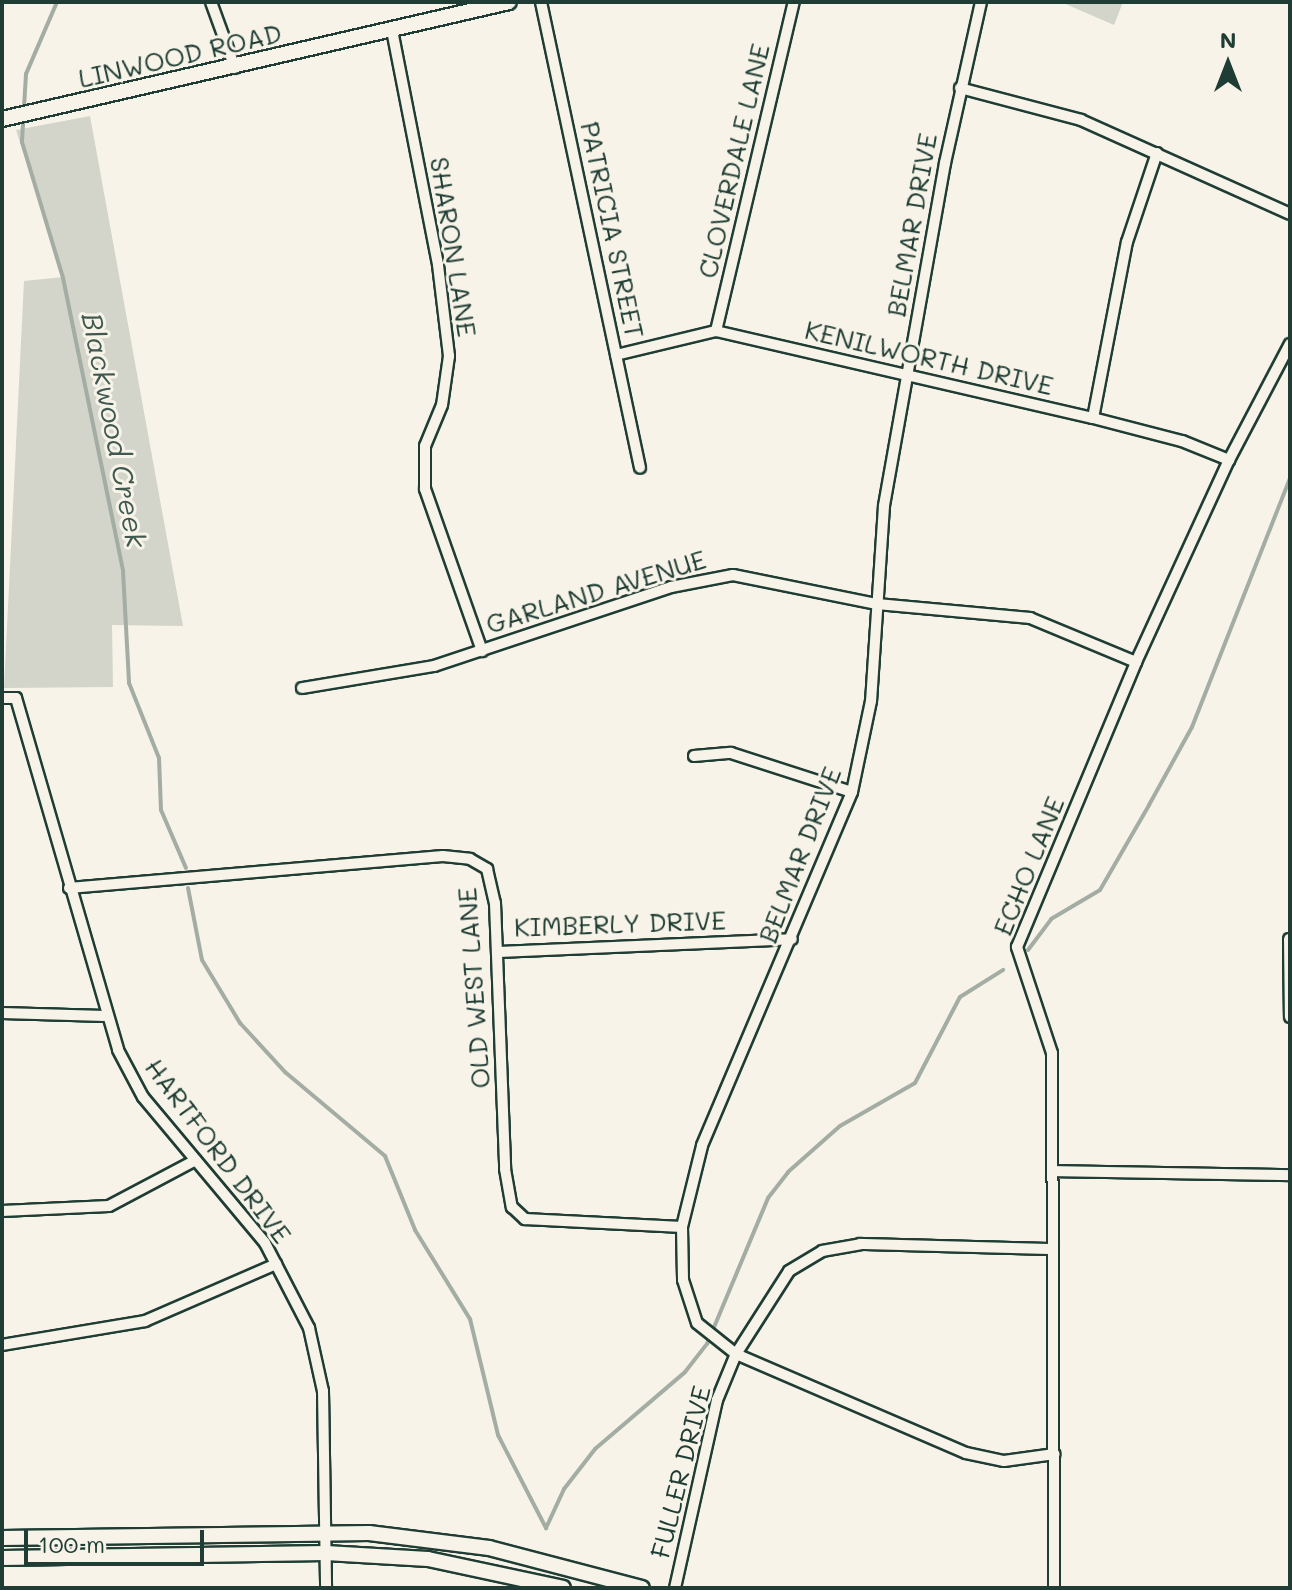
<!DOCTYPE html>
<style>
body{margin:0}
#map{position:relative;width:1292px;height:1590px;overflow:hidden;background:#f7f3e8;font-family:Mali,sans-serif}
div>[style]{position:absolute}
.green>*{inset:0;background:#d3d5ca}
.stream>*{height:4px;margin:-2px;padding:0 2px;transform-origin:2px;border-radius:2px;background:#a4ada3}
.roads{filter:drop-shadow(2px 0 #1f3d34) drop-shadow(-2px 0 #1f3d34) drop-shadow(0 2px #1f3d34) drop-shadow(0 -2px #1f3d34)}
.minor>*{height:10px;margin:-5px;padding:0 5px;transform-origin:5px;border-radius:5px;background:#f7f3e8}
.secondary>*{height:14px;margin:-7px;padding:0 7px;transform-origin:7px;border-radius:7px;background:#f7f3e8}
span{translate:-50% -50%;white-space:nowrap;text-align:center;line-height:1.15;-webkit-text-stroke:6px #f7f3e8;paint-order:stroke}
.street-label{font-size:26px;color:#1f3d34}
.water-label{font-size:28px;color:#405950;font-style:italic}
.frame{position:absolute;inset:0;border:4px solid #1f3d34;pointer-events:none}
.north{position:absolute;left:1188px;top:24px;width:80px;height:80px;-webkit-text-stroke:6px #f7f3e8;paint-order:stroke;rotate:0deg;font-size:22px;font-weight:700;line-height:32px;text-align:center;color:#1f3d34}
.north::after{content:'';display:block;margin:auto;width:28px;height:36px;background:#1f3d34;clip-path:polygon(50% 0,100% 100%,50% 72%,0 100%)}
.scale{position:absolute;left:24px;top:1530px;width:180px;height:36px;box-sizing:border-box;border:4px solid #1f3d34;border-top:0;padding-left:10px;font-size:24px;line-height:28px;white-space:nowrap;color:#1f3d34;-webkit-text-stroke:6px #f7f3e8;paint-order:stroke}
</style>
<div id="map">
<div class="green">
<div style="clip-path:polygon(1061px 2px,1123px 2px,1114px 25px)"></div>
<div style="clip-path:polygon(90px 116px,183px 626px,112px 625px,113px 687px,4px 688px,24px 281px,63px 277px,16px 130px)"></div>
</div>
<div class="stream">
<div style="left:57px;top:2px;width:78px;rotate:113.3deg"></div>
<div style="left:26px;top:74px;width:68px;rotate:93.4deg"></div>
<div style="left:22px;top:142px;width:142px;rotate:73.2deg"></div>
<div style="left:63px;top:278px;width:299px;rotate:78.4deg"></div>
<div style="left:123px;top:571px;width:112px;rotate:86.9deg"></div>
<div style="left:129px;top:683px;width:81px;rotate:68.2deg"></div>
<div style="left:159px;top:758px;width:52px;rotate:87.8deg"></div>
<div style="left:161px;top:810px;width:63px;rotate:66.7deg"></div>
<div style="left:188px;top:888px;width:73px;rotate:79deg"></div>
<div style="left:202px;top:960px;width:74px;rotate:58.9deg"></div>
<div style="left:240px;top:1023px;width:67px;rotate:47.4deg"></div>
<div style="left:285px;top:1072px;width:131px;rotate:40deg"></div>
<div style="left:385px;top:1156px;width:80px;rotate:67.9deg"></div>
<div style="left:415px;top:1230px;width:105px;rotate:58.3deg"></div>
<div style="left:470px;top:1319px;width:119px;rotate:76.4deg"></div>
<div style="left:498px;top:1435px;width:105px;rotate:62.7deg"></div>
<div style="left:1028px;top:950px;width:39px;rotate:-53deg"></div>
<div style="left:1051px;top:919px;width:57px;rotate:-30.6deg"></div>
<div style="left:1100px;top:890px;width:98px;rotate:-60deg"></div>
<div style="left:1149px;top:805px;width:89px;rotate:-61.1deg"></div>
<div style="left:1192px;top:727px;width:268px;rotate:-68.5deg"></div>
<div style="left:546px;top:1528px;width:43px;rotate:-65.2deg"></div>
<div style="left:564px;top:1489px;width:51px;rotate:-52.2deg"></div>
<div style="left:595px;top:1449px;width:118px;rotate:-40.5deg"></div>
<div style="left:685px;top:1372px;width:36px;rotate:-52deg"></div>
<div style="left:707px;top:1344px;width:158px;rotate:-67.3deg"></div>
<div style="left:768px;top:1198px;width:33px;rotate:-52deg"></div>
<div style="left:788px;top:1172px;width:69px;rotate:-41.5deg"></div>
<div style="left:840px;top:1126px;width:86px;rotate:-29.8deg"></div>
<div style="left:915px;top:1083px;width:97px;rotate:-62.4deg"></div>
<div style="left:960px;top:997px;width:51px;rotate:-32.1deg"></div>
</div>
<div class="roads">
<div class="minor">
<div style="left:211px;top:2px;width:70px;rotate:70deg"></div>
<div style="left:541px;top:2px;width:476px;rotate:78deg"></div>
<div style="left:981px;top:2px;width:165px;rotate:102.6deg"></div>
<div style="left:945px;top:163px;width:348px;rotate:100.1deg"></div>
<div style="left:884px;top:506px;width:195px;rotate:93.8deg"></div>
<div style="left:871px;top:701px;width:93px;rotate:101.8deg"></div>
<div style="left:852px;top:792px;width:384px;rotate:113deg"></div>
<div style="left:702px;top:1146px;width:83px;rotate:103.9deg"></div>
<div style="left:682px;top:1227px;width:53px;rotate:88.9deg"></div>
<div style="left:683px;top:1280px;width:45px;rotate:72deg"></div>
<div style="left:697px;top:1323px;width:50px;rotate:38.5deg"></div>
<div style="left:736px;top:1354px;width:250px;rotate:23.3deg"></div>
<div style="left:966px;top:1453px;width:39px;rotate:12deg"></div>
<div style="left:1004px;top:1461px;width:51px;rotate:-7.8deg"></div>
<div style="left:392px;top:30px;width:239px;rotate:78.9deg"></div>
<div style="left:438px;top:265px;width:92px;rotate:83.1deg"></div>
<div style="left:449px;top:356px;width:49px;rotate:98.1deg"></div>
<div style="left:442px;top:405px;width:44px;rotate:112.5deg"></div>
<div style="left:425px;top:446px;width:43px;rotate:90deg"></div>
<div style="left:425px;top:489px;width:172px;rotate:70.6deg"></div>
<div style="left:960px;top:88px;width:125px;rotate:14.8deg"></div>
<div style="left:1081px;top:120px;width:229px;rotate:24.2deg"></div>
<div style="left:716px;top:331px;width:338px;rotate:-76.7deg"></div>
<div style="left:616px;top:355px;width:103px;rotate:-13.5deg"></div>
<div style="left:716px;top:331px;width:387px;rotate:13deg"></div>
<div style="left:1093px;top:418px;width:92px;rotate:14.5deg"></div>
<div style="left:1182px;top:441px;width:51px;rotate:22deg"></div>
<div style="left:1093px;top:418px;width:179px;rotate:-79.1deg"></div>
<div style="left:1127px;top:242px;width:94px;rotate:-71.4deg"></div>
<div style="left:302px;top:688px;width:134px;rotate:-9.5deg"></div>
<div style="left:434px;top:666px;width:250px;rotate:-18.4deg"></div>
<div style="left:671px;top:587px;width:63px;rotate:-11deg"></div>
<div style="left:733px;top:575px;width:147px;rotate:11.4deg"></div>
<div style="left:877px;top:604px;width:154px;rotate:5.2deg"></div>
<div style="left:1030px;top:618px;width:115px;rotate:22.5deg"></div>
<div style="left:2px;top:698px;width:14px"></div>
<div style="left:16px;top:698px;width:366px;rotate:73.8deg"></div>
<div style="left:118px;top:1050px;width:53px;rotate:62deg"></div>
<div style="left:143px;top:1097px;width:190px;rotate:50.1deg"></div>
<div style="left:265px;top:1243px;width:96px;rotate:62.6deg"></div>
<div style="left:309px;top:1328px;width:65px;rotate:77.5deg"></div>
<div style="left:323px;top:1391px;width:197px;rotate:89.1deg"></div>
<div style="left:694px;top:756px;width:37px;rotate:-5deg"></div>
<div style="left:731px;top:753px;width:127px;rotate:17.9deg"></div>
<div style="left:69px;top:888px;width:375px;rotate:-4.9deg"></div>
<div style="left:443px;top:856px;width:27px;rotate:6deg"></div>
<div style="left:470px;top:859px;width:20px;rotate:30deg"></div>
<div style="left:487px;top:869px;width:35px;rotate:77deg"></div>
<div style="left:495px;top:903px;width:266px;rotate:87.8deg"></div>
<div style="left:505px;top:1169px;width:39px;rotate:80deg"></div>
<div style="left:512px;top:1207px;width:18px;rotate:43deg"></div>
<div style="left:525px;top:1219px;width:157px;rotate:2.9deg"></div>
<div style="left:1289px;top:939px;width:78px;rotate:89.3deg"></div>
<div style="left:498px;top:952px;width:294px;rotate:-2.5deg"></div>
<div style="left:2px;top:1013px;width:103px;rotate:1.7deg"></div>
<div style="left:1053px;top:1171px;width:237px;rotate:1deg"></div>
<div style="left:2px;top:1211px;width:107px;rotate:-2.7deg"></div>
<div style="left:109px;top:1206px;width:98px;rotate:-27.9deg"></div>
<div style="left:2px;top:1345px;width:145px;rotate:-9.5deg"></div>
<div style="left:145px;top:1321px;width:143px;rotate:-23.5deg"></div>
<div style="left:675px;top:1588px;width:193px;rotate:-77.4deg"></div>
<div style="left:717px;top:1400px;width:50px;rotate:-67.6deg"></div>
<div style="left:736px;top:1354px;width:98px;rotate:-57.4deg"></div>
<div style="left:789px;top:1271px;width:39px;rotate:-31deg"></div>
<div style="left:822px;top:1251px;width:39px;rotate:-10deg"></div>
<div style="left:860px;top:1244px;width:193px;rotate:1.5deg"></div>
<div style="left:1054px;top:1588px;width:535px;rotate:-90.21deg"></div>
<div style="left:1052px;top:1053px;width:112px;rotate:-108.3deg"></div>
<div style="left:1017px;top:947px;width:309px;rotate:-67.3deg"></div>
<div style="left:1136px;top:662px;width:222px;rotate:-65.3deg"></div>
<div style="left:1229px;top:460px;width:131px;rotate:-62.3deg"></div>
</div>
<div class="secondary">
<div style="left:2px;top:119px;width:520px;rotate:-12.99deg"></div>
<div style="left:2px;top:1538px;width:367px;rotate:-0.8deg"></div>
<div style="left:369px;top:1533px;width:121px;rotate:7.1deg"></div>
<div style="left:489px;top:1548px;width:158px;rotate:14.7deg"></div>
<div style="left:2px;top:1558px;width:324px;rotate:-0.9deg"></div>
<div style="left:326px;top:1553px;width:102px;rotate:3.4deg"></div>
<div style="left:428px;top:1559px;width:138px;rotate:12.1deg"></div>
</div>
</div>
<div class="street-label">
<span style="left:180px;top:56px;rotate:-13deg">LINWOOD ROAD</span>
<span style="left:734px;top:161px;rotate:-77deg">CLOVERDALE LANE</span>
<span style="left:912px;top:225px;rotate:-80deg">BELMAR DRIVE</span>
<span style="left:612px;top:230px;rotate:78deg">PATRICIA STREET</span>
<span style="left:453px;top:247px;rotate:81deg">SHARON LANE</span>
<span style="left:929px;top:358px;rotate:13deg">KENILWORTH DRIVE</span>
<span style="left:596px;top:592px;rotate:-17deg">GARLAND AVENUE</span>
<span style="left:800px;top:855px;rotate:-69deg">BELMAR DRIVE</span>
<span style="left:1029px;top:866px;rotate:-68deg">ECHO LANE</span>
<span style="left:620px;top:924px;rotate:-2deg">KIMBERLY DRIVE</span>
<span style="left:474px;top:988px;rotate:-94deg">OLD WEST LANE</span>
<span style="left:218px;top:1151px;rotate:53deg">HARTFORD DRIVE</span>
<span style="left:681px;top:1472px;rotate:-76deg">FULLER DRIVE</span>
</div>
<div class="water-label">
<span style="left:115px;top:430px;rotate:79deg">Blackwood Creek</span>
</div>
<div class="frame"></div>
<div class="north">N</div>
<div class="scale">100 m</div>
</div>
